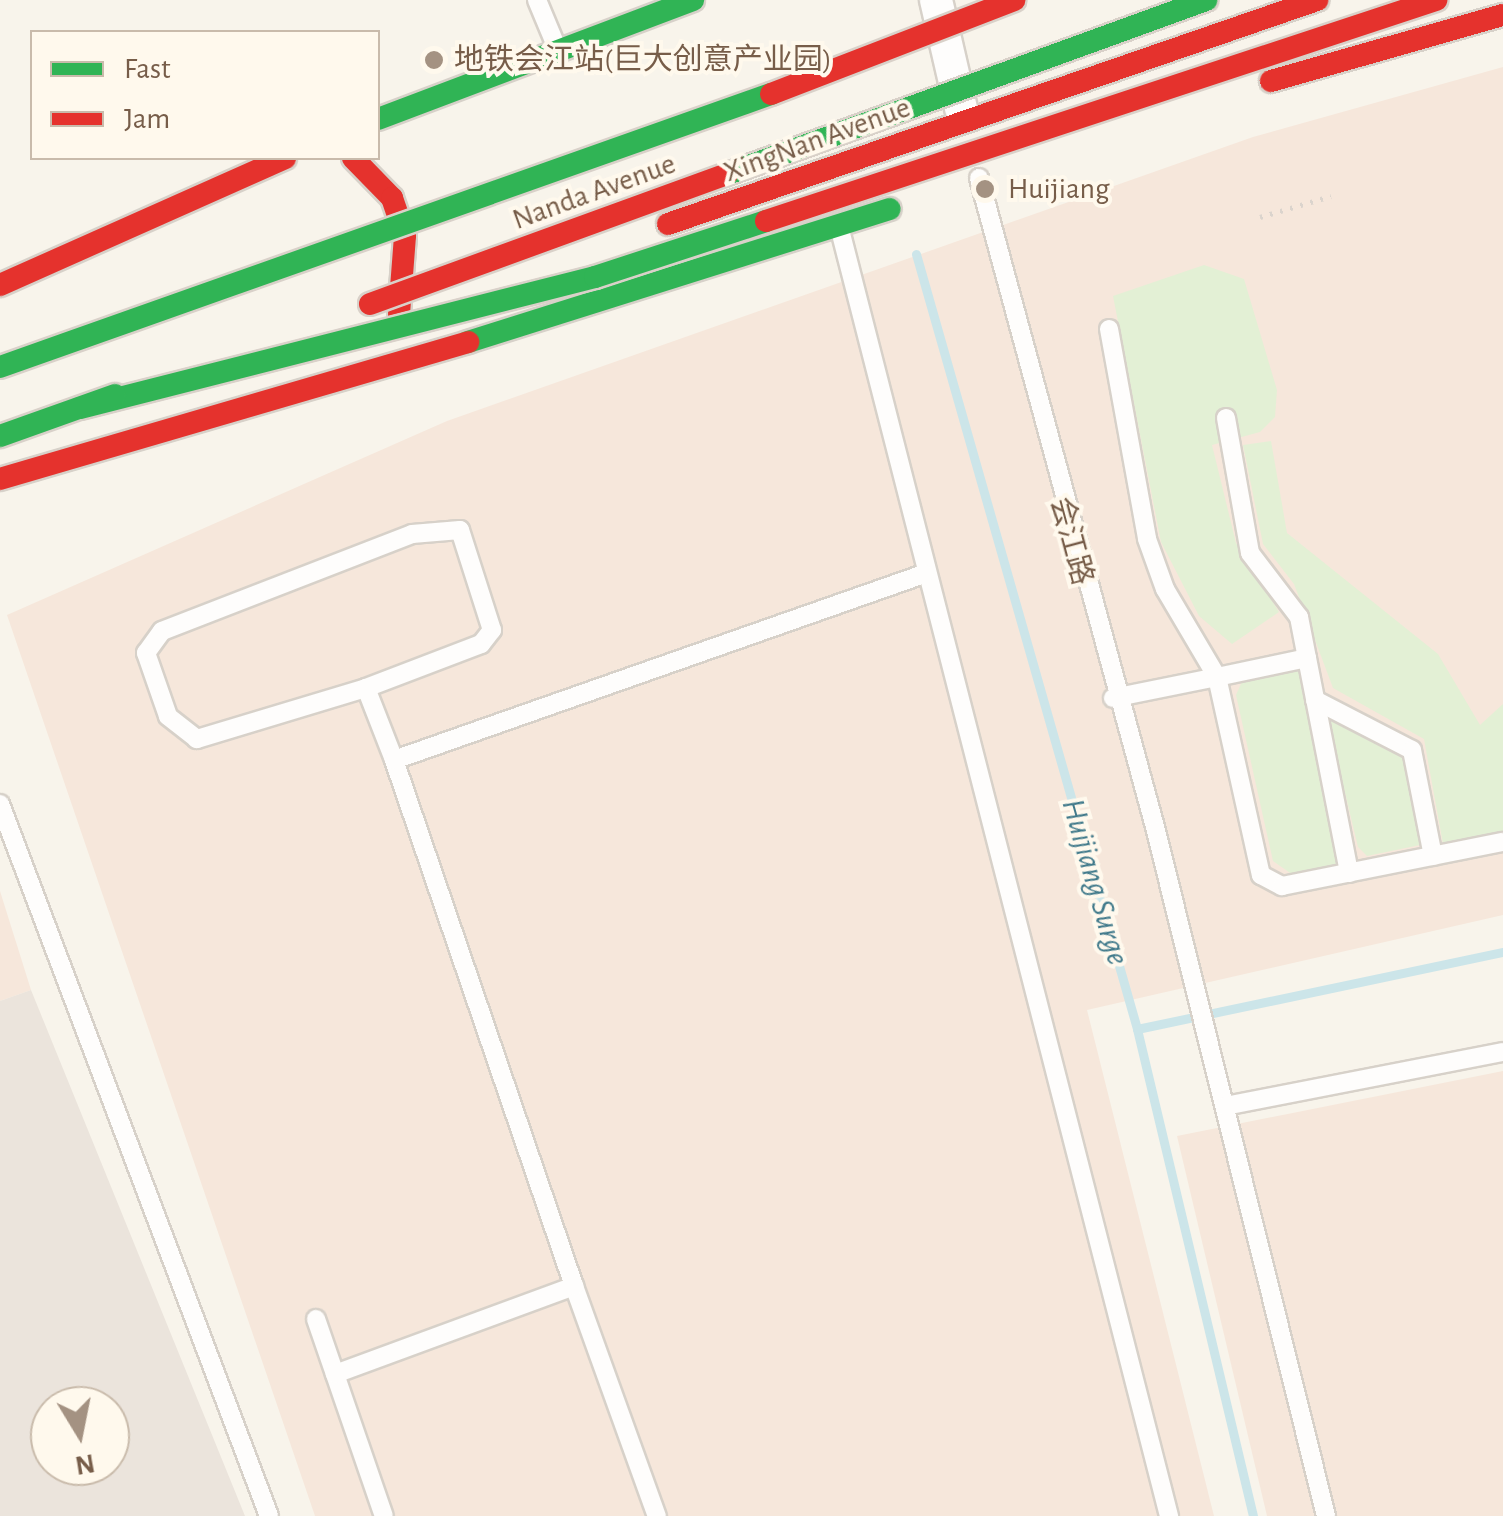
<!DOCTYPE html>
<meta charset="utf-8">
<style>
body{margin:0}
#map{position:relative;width:1503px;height:1516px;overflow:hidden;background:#f8f4eb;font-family:"Alegreya Sans","Noto Sans SC",sans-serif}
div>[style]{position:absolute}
.commercial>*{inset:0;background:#f6e7db}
.industrial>*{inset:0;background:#ebe4dc}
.green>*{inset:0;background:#e3f0d5}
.stream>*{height:9px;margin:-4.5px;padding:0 4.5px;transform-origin:4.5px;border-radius:4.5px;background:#cce5e9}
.path>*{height:5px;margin-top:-2.5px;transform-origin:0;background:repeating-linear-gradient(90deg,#dbd4cd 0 2.5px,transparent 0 10.5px)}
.roads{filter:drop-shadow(2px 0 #d7d1c9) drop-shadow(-2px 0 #d7d1c9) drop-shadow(0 2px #d7d1c9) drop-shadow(0 -2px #d7d1c9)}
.lane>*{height:18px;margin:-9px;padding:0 9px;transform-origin:9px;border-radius:9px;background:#fefdfc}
.street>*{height:32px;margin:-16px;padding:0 16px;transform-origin:16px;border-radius:16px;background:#fefdfc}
.fast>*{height:22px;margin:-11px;padding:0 11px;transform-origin:11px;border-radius:11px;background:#30b455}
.jam>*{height:22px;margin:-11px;padding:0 11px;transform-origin:11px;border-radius:11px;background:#e5322d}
.bridges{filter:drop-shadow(2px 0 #d9d1c9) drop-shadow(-2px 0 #d9d1c9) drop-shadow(0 2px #d9d1c9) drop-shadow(0 -2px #d9d1c9)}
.fast-bridge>*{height:22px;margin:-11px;padding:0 11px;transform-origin:11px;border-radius:11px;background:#30b455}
.jam-bridge>*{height:22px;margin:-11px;padding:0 11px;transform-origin:11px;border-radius:11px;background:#e5322d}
.dots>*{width:28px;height:28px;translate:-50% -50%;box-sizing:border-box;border:5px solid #fff9ed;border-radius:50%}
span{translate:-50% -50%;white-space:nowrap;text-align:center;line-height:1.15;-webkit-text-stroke:8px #fff9ed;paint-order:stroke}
.poi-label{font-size:30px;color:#775d49}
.left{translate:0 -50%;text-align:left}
.street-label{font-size:30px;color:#775d49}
.water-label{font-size:32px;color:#417a8b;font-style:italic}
.legend{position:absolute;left:30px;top:30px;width:350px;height:130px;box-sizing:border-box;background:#fff9ed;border:2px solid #c9bbab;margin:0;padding:12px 18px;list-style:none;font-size:30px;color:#775d49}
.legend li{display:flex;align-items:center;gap:20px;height:50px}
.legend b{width:50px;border:2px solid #c9bbab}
.north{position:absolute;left:30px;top:1386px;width:100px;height:100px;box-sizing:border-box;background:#fff9ed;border:2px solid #c9bbab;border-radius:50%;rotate:170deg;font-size:28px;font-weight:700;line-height:40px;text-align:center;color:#775d49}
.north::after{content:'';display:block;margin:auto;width:35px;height:45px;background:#a49282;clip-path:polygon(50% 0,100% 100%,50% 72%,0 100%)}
</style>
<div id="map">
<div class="commercial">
<div style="clip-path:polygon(1503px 67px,1503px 915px,1087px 1010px,1214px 1516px,315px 1516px,7px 615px,447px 421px,1253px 137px)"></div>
<div style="clip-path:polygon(0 891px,31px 990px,0 1001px)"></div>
<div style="clip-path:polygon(1503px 1071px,1503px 1516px,1267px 1516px,1177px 1136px)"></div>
</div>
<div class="industrial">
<div style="clip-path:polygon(evenodd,31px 990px,245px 1516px,0 1516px,0 1001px,31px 990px,50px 1406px,110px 1406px,110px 1466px,50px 1466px,50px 1406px)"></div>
</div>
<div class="green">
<div style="clip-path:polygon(1204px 265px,1244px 279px,1277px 390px,1275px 417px,1260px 432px,1212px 445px,1236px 543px,1279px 612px,1232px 644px,1199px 616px,1161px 542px,1113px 296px)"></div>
<div style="clip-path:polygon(1271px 441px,1287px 533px,1438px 654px,1480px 725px,1503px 704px,1503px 834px,1443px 844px,1424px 739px,1333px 688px,1294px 584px,1263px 544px,1243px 445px)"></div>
<div style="clip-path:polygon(1299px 666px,1337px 867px,1293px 875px,1273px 861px,1236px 695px,1244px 677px)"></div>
<div style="clip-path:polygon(1327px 718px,1403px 757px,1420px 845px,1367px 856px,1358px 847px)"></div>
</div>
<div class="stream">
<div style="left:916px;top:254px;width:806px;rotate:74.08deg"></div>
<div style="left:1137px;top:1029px;width:501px;rotate:76.6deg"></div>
<div style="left:1137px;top:1029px;width:374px;rotate:-11.9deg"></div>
</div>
<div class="path">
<div style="left:1260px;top:217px;width:74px;rotate:-16.5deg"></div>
</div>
<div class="roads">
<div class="lane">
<div style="left:537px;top:0;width:52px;rotate:67.4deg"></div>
<div style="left:979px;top:178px;width:677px;rotate:74.83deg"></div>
<div style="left:1156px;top:831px;width:706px;rotate:76.06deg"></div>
<div style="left:839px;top:226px;width:1332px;rotate:75.65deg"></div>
<div style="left:1109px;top:329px;width:213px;rotate:79.7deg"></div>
<div style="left:1147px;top:539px;width:53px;rotate:70.2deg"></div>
<div style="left:1165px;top:589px;width:102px;rotate:59.4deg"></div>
<div style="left:1217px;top:677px;width:92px;rotate:-11.9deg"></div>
<div style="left:1307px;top:658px;width:219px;rotate:78.9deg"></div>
<div style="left:1226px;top:418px;width:137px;rotate:79.9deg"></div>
<div style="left:1250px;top:553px;width:81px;rotate:52.6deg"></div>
<div style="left:1299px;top:617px;width:42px;rotate:79deg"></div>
<div style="left:366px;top:688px;width:177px;rotate:163.2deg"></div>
<div style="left:197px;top:739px;width:37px;rotate:-142deg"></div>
<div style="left:168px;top:716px;width:67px;rotate:-109.2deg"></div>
<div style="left:146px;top:653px;width:27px;rotate:-54deg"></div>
<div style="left:162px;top:631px;width:268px;rotate:-21.2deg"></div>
<div style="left:412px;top:534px;width:48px;rotate:-4.8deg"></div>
<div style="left:460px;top:530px;width:105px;rotate:72.3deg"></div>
<div style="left:492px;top:630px;width:18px;rotate:128deg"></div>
<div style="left:481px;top:644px;width:123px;rotate:159.1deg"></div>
<div style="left:366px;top:688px;width:77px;rotate:68.7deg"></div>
<div style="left:1113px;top:698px;width:106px;rotate:-11.4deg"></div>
<div style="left:1217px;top:677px;width:203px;rotate:77.5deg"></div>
<div style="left:1261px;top:875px;width:24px;rotate:28deg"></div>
<div style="left:1282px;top:886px;width:225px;rotate:-11.3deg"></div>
<div style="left:1315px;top:700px;width:109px;rotate:27.3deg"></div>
<div style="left:1412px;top:750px;width:108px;rotate:78.8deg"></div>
<div style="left:0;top:804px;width:761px;rotate:69.3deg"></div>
<div style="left:1225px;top:1106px;width:283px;rotate:-11deg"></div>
<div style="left:574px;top:1286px;width:245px;rotate:70.2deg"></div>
<div style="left:316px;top:1319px;width:208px;rotate:71deg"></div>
<div style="left:335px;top:1374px;width:255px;rotate:-20.2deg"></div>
<div style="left:574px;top:1286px;width:556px;rotate:-108.89deg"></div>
<div style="left:394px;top:760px;width:562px;rotate:-19.34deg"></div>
</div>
<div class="street">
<div style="left:936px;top:0;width:111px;rotate:77deg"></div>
</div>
<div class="fast">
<div style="left:378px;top:119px;width:337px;rotate:-20.7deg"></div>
<div style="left:468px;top:342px;width:442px;rotate:-17.5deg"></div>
</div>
<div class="jam">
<div style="left:1271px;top:81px;width:241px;rotate:-15.9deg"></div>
<div style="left:353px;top:158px;width:56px;rotate:45.7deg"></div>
<div style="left:392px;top:198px;width:40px;rotate:71.1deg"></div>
<div style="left:405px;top:236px;width:78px;rotate:94.4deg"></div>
<div style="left:668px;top:224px;width:687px;rotate:-19.04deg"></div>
<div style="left:0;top:285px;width:312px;rotate:-24deg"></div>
<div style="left:0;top:479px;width:488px;rotate:-16.3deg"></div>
</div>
</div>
<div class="bridges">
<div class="fast-bridge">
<div style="left:727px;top:174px;width:510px;rotate:-19.96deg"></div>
<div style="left:0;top:367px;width:818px;rotate:-19.5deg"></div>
<div style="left:80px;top:408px;width:531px;rotate:-14.27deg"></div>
<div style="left:595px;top:277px;width:180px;rotate:-18.1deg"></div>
<div style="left:0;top:436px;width:122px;rotate:-19.6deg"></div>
</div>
<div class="jam-bridge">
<div style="left:771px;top:94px;width:261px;rotate:-21.1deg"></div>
<div style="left:766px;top:221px;width:706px;rotate:-18.26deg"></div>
<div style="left:370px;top:304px;width:380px;rotate:-20deg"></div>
</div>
</div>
<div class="dots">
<div style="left:434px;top:60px;background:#a49282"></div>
<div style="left:985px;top:189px;background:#a49282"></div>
</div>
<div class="poi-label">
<span class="left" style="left:454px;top:60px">地铁会江站(巨大创意产业园)</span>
<span class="left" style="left:1008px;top:189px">Huijiang</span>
</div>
<div class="street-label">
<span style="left:817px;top:140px;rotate:-20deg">XingNan Avenue</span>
<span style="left:594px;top:192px;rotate:-20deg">Nanda Avenue</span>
<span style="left:1071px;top:541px;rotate:75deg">会江路</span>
</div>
<div class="water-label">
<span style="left:1095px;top:882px;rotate:74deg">Huijiang Surge</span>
</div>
<ul class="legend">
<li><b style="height:12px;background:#30b455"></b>Fast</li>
<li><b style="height:12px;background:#e5322d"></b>Jam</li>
</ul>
<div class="north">N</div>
</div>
